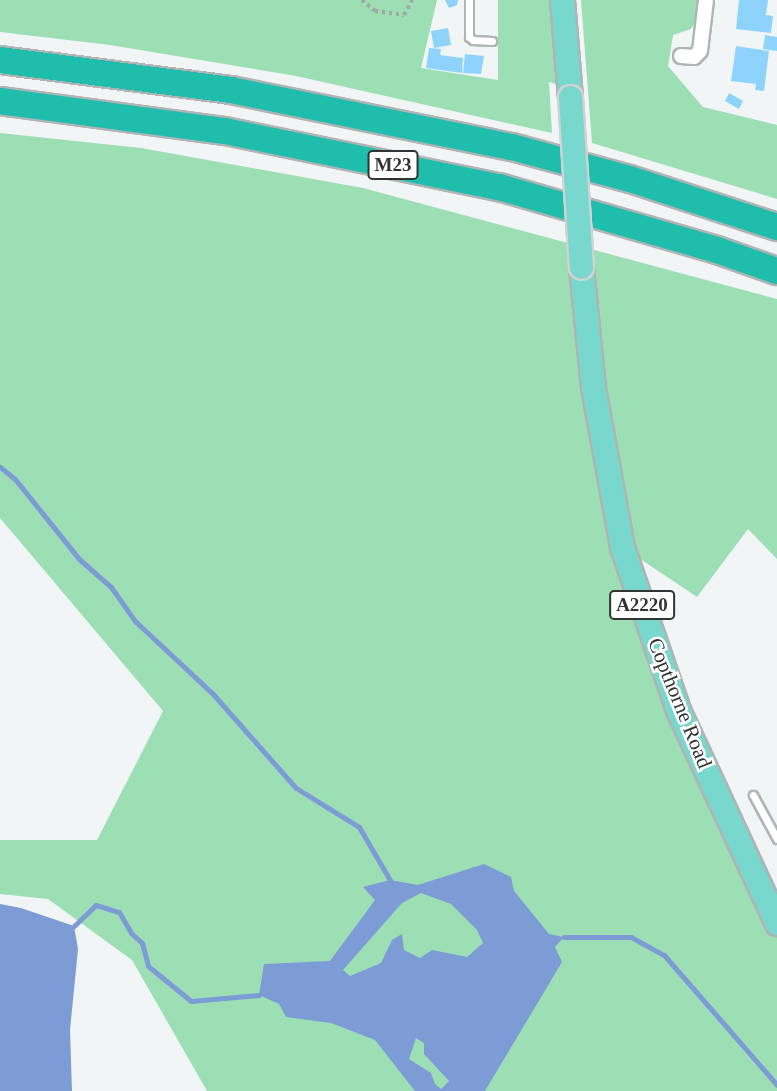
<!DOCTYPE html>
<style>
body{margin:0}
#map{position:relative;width:777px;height:1091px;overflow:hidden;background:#f1f5f6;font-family:Georgia,serif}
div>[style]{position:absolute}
.green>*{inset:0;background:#9ddfb5}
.water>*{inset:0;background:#7d9bd4}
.stream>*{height:5px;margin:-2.5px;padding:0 2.5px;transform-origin:2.5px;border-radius:2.5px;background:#7d9bd4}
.building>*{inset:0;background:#8ed3fc}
.path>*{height:3.5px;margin-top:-1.75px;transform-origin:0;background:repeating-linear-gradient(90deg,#a3a6a7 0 3.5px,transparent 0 7px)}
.roads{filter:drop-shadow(2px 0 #b0b4b4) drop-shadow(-2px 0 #b0b4b4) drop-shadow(0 2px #b0b4b4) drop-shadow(0 -2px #b0b4b4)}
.lane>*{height:7px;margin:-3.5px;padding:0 3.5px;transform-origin:3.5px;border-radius:3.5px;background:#fff}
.street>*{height:14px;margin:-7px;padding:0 7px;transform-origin:7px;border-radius:7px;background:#fff}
.primary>*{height:23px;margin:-11.5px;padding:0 11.5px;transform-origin:11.5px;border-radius:11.5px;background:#79d8cd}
.highway>*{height:26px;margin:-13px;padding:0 13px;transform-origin:13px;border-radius:13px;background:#1fbeac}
.bridges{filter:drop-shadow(2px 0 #d2d2d2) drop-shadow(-2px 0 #d2d2d2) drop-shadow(0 2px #d2d2d2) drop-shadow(0 -2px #d2d2d2)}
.primary-bridge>*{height:23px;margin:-11.5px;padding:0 11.5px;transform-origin:11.5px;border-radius:11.5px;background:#79d8cd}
span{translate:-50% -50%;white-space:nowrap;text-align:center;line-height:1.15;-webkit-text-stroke:5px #fff;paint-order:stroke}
.shield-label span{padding:2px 5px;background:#fff;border:2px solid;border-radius:5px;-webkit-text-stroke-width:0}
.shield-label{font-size:19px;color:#323434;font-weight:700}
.street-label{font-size:21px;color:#323434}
</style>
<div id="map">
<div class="green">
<div style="clip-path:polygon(0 0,437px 0,421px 68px,498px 80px,498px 0,552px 0,559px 85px,549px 82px,552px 133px,296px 76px,110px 45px,0 32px)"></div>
<div style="clip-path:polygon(581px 0,697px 0,696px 21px,691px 29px,673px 35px,668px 66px,703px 107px,777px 125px,777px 199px,592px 143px)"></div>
<div style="clip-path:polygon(0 133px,141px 148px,363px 188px,777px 299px,777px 559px,748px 529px,697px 597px,624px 548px,777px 923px,777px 1091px,207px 1091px,132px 960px,48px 899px,0 894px,0 840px,97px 840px,163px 711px,0 518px)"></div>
</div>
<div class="water">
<div style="clip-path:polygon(evenodd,484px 864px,511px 877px,514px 891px,549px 934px,564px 937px,555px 947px,562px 962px,485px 1091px,415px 1091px,375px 1040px,331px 1023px,286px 1017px,279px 1004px,259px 995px,264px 964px,330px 961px,375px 900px,363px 887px,390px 880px,418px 885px,484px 864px,421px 893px,451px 904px,477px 930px,483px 943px,467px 957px,432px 950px,420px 958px,404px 950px,402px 934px,392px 940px,381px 963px,350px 976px,343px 970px,402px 903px,421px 893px,484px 864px,416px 1038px,424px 1043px,424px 1054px,449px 1081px,441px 1089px,435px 1084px,431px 1073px,409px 1059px,416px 1038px)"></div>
<div style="clip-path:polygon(0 904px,21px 908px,74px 926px,78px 949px,70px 1030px,72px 1091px,0 1091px)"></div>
</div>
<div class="stream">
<div style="left:0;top:467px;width:19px;rotate:39deg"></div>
<div style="left:15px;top:479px;width:102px;rotate:51.3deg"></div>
<div style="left:79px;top:559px;width:43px;rotate:41.2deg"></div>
<div style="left:111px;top:587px;width:42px;rotate:54.8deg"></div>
<div style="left:135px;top:621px;width:107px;rotate:43.1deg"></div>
<div style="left:213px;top:694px;width:125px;rotate:48.6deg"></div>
<div style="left:296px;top:788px;width:74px;rotate:31.8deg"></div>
<div style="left:359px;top:827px;width:61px;rotate:59.7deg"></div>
<div style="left:74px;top:926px;width:30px;rotate:-44deg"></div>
<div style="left:96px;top:905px;width:24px;rotate:17deg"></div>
<div style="left:119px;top:912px;width:24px;rotate:60deg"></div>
<div style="left:131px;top:933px;width:15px;rotate:42deg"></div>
<div style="left:142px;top:943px;width:24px;rotate:75deg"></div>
<div style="left:148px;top:966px;width:55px;rotate:39.1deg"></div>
<div style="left:191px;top:1001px;width:68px;rotate:-5deg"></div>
<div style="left:564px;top:937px;width:67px"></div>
<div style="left:631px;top:937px;width:38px;rotate:29deg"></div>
<div style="left:664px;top:955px;width:172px;rotate:49deg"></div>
</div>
<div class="building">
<div style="clip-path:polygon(445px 0,458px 0,457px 5px,449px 8px)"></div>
<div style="clip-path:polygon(739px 0,768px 0,766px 15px,773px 16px,771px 33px,736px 29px)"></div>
<div style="clip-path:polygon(448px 28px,451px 45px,434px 48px,431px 31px)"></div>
<div style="clip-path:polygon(765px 35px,777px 37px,777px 51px,763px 49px)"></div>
<div style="clip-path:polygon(736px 46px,769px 51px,764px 91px,755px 90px,756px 84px,731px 81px)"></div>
<div style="clip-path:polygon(429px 48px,441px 49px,440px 55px,463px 58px,462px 73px,426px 68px)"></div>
<div style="clip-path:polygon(465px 54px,484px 56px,481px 74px,463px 73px)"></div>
<div style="clip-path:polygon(729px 93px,743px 101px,739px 109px,725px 101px)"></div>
</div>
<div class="path">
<div style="left:362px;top:0;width:17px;rotate:40deg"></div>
<div style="left:375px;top:11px;width:29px;rotate:8deg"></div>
<div style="left:404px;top:15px;width:17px;rotate:-62deg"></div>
</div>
<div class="roads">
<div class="lane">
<div style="left:469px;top:0;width:37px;rotate:90deg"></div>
<div style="left:469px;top:37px;width:5px;rotate:37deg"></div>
<div style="left:473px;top:40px;width:19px;rotate:3deg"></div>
<div style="left:753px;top:795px;width:50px;rotate:61.4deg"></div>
</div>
<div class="street">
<div style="left:681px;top:56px;width:13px;rotate:4deg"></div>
<div style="left:694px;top:57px;width:8px;rotate:-45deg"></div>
<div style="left:700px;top:51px;width:51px;rotate:-83.3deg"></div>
</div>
<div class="primary">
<div style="left:562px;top:0;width:97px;rotate:85.3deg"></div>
<div style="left:581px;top:267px;width:121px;rotate:84.3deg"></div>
<div style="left:593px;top:387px;width:163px;rotate:79.7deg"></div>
<div style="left:622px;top:547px;width:172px;rotate:71deg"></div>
<div style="left:678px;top:710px;width:235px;rotate:65.1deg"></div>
</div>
<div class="highway">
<div style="left:0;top:60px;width:233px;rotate:7.4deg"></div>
<div style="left:231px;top:90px;width:287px;rotate:11.5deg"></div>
<div style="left:512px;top:147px;width:122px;rotate:15.2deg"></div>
<div style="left:630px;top:179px;width:155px;rotate:18.1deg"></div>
<div style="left:0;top:101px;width:227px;rotate:7.6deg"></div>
<div style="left:225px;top:131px;width:280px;rotate:11.6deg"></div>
<div style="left:499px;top:187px;width:227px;rotate:16.1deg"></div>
<div style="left:717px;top:250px;width:64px;rotate:19.3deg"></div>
</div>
</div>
<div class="bridges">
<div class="primary-bridge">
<div style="left:570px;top:97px;width:170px;rotate:86.3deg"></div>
</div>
</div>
<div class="shield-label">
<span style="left:393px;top:165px">M23</span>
<span style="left:642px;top:605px">A2220</span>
</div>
<div class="street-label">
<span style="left:680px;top:703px;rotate:68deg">Copthorne Road</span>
</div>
</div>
